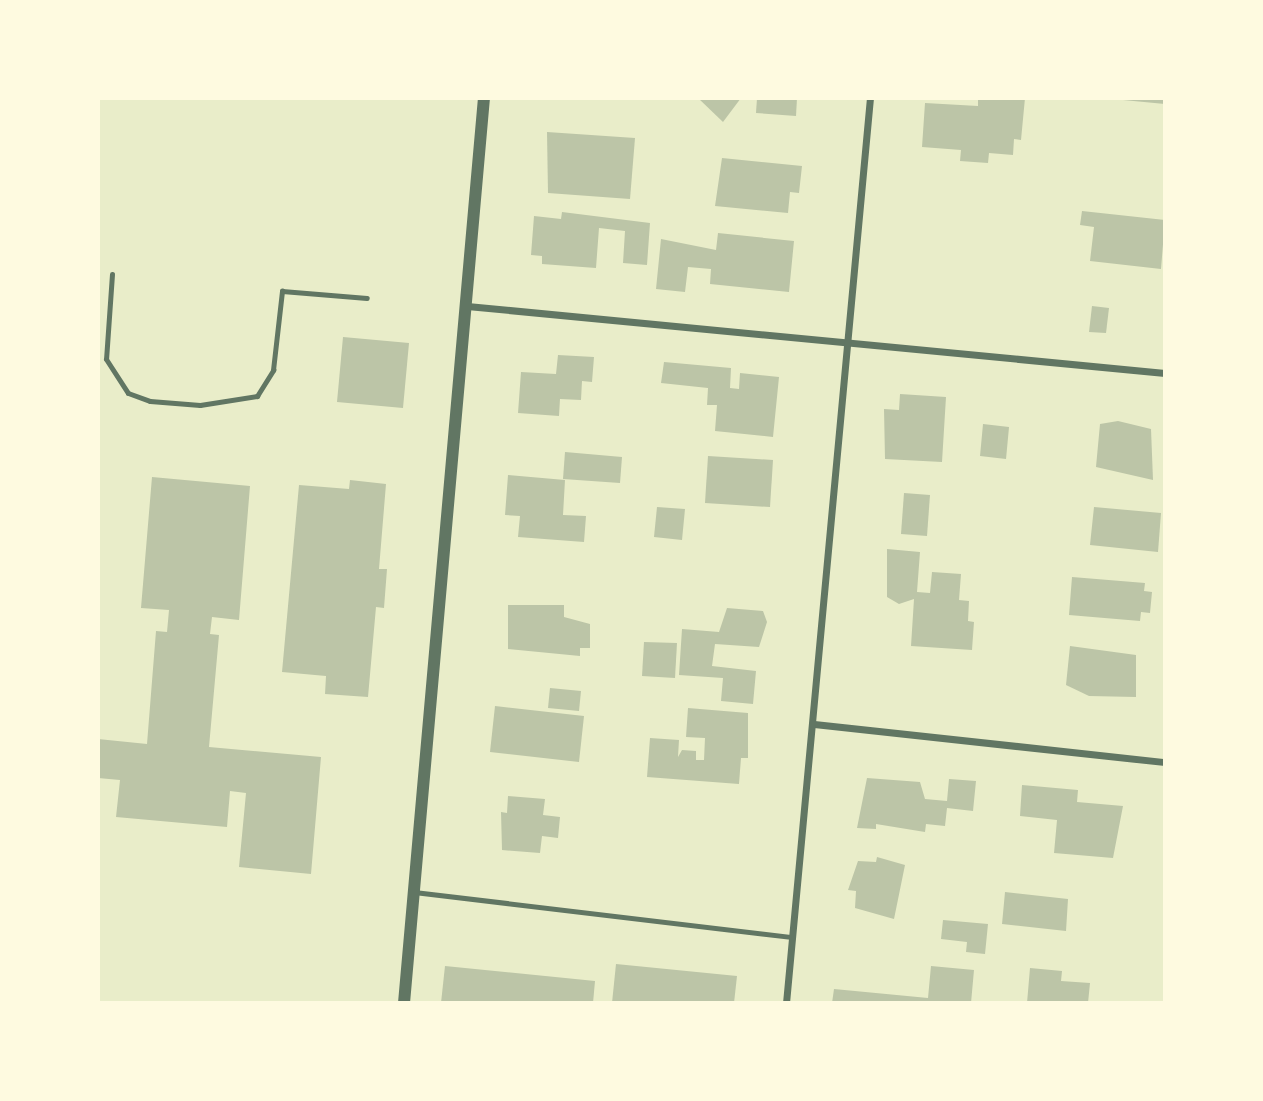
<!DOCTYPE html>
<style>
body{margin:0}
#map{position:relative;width:1263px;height:1101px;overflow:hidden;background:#e9edc9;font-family:"PT Sans",sans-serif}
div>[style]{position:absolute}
.building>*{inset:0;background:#bcc5a7}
.service>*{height:5px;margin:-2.5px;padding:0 2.5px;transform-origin:2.5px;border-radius:2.5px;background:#617663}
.minor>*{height:7px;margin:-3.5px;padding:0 3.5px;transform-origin:3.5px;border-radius:3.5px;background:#617663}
.tertiary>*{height:12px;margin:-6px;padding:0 6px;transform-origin:6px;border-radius:6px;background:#617663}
span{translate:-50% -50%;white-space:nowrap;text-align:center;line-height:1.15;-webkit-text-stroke:5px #fefae0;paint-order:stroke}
.frame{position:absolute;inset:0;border:100px solid #fefae0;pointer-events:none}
</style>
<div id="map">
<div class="building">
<div style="clip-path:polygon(698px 98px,741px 98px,723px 122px)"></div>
<div style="clip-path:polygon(757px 98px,797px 98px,796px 116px,756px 113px)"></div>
<div style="clip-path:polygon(978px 98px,1025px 98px,1021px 140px,1014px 139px,1013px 155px,989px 153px,988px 163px,960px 161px,961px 150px,922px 147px,925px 103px,978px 106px)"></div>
<div style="clip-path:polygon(1123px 98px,1165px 98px,1165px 104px,1123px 100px)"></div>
<div style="clip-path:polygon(547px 132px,635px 138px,630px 199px,548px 193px)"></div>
<div style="clip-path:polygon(722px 158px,802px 166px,799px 193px,790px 192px,788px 213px,715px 206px)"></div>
<div style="clip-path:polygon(1082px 211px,1165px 220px,1161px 269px,1090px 261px,1094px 227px,1080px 225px)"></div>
<div style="clip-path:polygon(562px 212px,650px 223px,647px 265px,623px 263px,625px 231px,599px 228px,596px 268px,542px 264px,542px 256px,531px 255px,534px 216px,561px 219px)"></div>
<div style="clip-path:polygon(718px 233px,794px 241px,789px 292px,710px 284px,711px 269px,688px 267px,685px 292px,656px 289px,661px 239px,716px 250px)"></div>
<div style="clip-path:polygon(1092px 306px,1109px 308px,1106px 333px,1089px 332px)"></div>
<div style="clip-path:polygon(343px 337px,409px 343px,403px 408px,337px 402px)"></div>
<div style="clip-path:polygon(558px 355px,594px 357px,592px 382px,582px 381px,581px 400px,560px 399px,559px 416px,518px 413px,521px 372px,556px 374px)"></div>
<div style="clip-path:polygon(664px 362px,731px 368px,730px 388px,739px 389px,740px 373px,779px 377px,773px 437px,715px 431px,717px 405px,707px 405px,708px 388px,661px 383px)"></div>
<div style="clip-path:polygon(900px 394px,946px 397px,942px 462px,885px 459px,884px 409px,899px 410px)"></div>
<div style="clip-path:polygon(1118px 421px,1151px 429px,1153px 480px,1096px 467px,1100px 424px)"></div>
<div style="clip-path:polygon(983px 424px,1009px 427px,1006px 459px,980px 456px)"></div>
<div style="clip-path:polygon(565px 452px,622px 457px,620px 483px,563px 479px)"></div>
<div style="clip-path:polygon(708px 456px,773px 460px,770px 507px,705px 503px)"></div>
<div style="clip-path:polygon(508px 475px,565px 480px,563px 515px,586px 516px,584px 542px,518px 537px,520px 516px,505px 515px)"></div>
<div style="clip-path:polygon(152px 477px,250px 486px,239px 620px,212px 617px,210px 634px,219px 635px,209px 747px,321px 757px,311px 874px,239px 867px,246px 793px,230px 791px,227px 827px,116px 817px,120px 780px,98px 778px,98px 739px,147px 744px,156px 631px,167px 632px,169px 610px,141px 608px)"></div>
<div style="clip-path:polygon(350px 480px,386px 484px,379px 569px,387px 569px,384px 608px,376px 607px,368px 697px,325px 694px,326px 676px,282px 672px,299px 485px,349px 489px)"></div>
<div style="clip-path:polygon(904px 493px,930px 495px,927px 536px,901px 534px)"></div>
<div style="clip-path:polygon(657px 507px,685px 509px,682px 540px,654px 537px)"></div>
<div style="clip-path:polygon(1094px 507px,1161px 513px,1158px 552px,1090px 545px)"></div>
<div style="clip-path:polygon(887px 549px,920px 552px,917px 592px,930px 593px,932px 572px,961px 574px,959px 600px,969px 601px,968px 621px,974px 622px,972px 650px,911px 646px,914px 599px,899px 604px,887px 597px)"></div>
<div style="clip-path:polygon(1072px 577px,1145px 583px,1144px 591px,1152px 592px,1150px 613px,1141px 612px,1140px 621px,1069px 615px)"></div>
<div style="clip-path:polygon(508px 605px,564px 605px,564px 617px,590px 624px,590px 648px,580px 648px,580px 656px,508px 649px)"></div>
<div style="clip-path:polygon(727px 608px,763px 611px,767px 622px,759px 647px,715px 644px,712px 666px,756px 671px,753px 704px,721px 701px,723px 678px,679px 675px,682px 629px,719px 632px)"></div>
<div style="clip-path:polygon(644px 642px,677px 643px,675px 678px,642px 676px)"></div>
<div style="clip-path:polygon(1070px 646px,1136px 655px,1136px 697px,1089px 696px,1066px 685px)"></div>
<div style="clip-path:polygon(550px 688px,581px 691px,579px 711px,548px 708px)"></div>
<div style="clip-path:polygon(495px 706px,584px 716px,579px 762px,490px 752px)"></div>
<div style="clip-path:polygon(688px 708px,748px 713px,748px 758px,741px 758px,739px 784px,647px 777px,650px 738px,679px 740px,678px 757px,682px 750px,696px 751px,696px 760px,704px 760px,705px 738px,686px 737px)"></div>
<div style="clip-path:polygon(867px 778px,920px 782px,925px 799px,947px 801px,949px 779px,976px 781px,973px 811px,947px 808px,945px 826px,926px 824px,925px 832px,876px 824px,876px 829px,857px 828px)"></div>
<div style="clip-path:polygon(1022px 785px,1078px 790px,1077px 802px,1123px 806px,1113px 858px,1054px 853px,1057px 820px,1020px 816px)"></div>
<div style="clip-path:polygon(508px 796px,545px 799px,543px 815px,560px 817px,558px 838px,542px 836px,540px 853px,502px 850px,501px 812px,507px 813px)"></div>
<div style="clip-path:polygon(877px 857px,905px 865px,894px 919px,855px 908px,856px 891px,848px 890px,858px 861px,876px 862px)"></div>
<div style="clip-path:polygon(1005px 892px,1068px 899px,1066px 931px,1002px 924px)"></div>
<div style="clip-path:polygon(943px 920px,988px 924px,985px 954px,966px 952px,967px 942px,941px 939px)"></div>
<div style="clip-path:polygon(616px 964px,737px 976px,734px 1003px,612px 1003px)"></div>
<div style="clip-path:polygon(445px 966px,595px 981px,593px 1003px,441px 1003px)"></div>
<div style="clip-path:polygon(931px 966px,974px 970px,971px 1003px,832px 1003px,834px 989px,928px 998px)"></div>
<div style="clip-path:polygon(1030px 968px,1062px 971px,1061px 981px,1090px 983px,1088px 1003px,1027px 1003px)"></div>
</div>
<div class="service">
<div style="left:112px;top:274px;width:85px;rotate:94deg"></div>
<div style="left:106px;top:359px;width:40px;rotate:57.1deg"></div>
<div style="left:128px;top:393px;width:23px;rotate:20deg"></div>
<div style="left:150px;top:401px;width:50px;rotate:4.6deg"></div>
<div style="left:200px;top:405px;width:58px;rotate:-9deg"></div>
<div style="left:257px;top:396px;width:31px;rotate:-58deg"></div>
<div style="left:273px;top:370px;width:80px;rotate:-83.5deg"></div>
<div style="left:282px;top:291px;width:85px;rotate:4.7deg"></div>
<div style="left:414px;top:892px;width:381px;rotate:6.8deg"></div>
</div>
<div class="minor">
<div style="left:467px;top:306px;width:701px;rotate:5.48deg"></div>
<div style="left:814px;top:724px;width:353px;rotate:6.2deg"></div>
<div style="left:786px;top:1003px;width:909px;rotate:-84.7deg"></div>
</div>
<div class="tertiary">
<div style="left:404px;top:1003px;width:909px;rotate:-84.95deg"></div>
</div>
<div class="frame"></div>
</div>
